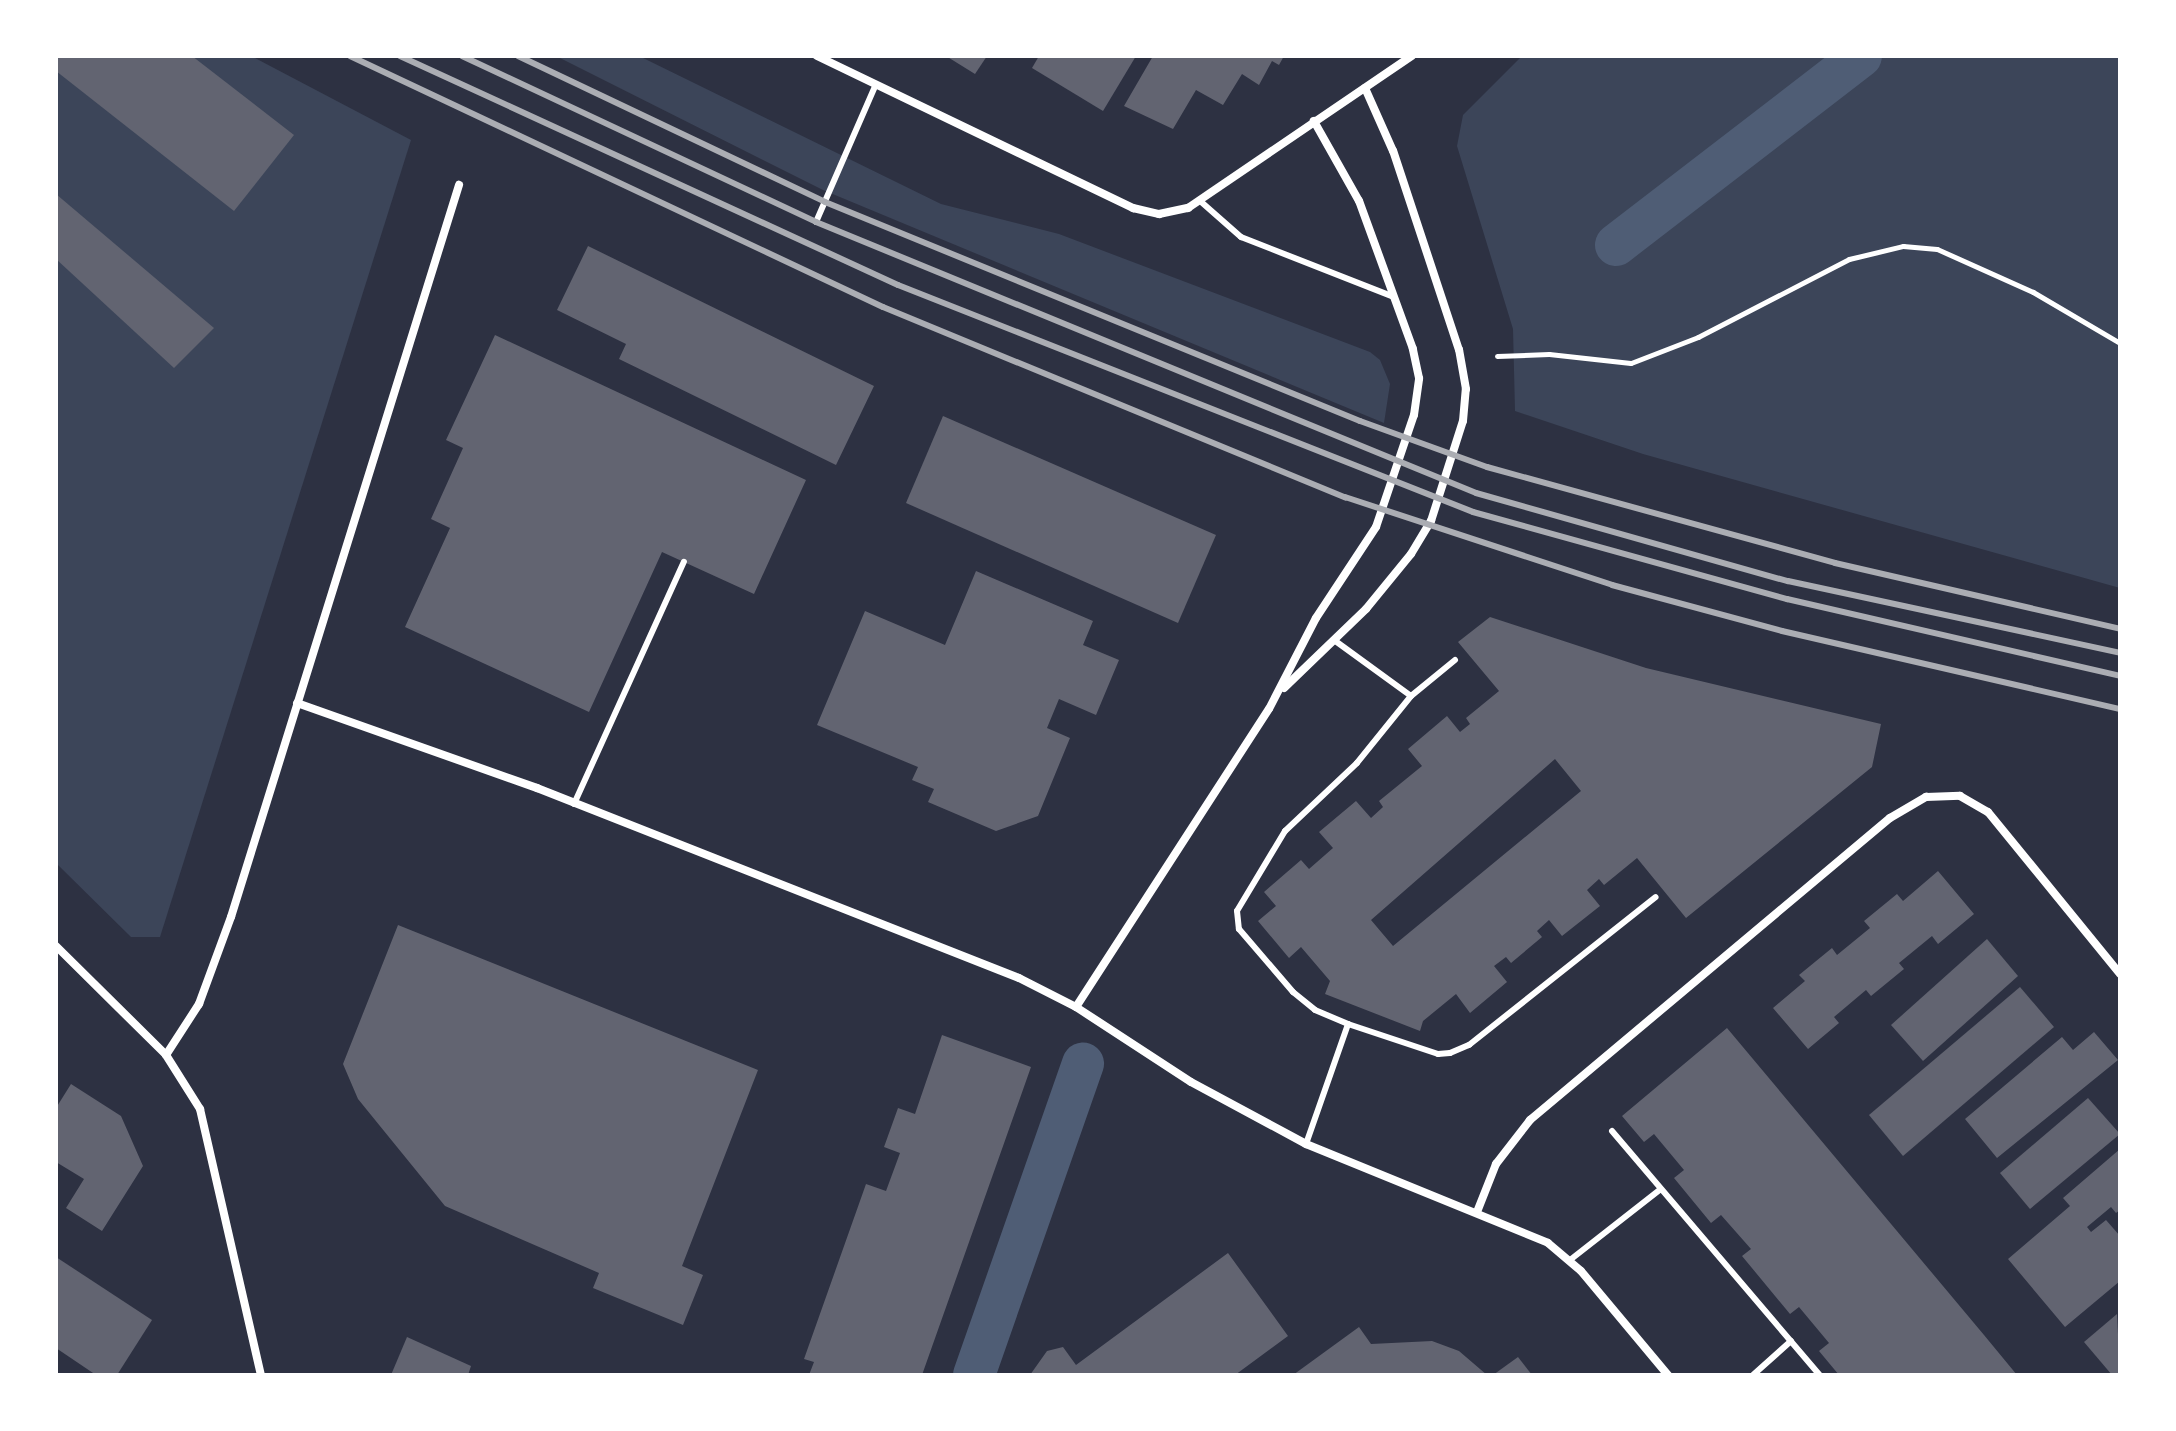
<!DOCTYPE html>
<style>
body{margin:0}
#map{position:relative;width:2176px;height:1431px;overflow:hidden;background:#2d3142;font-family:"PT Sans Narrow",sans-serif}
div>[style]{position:absolute}
.green>*{inset:0;background:#3c4559}
.canal>*{height:42px;margin:-21px;padding:0 21px;transform-origin:21px;border-radius:21px;background:#4f5d75}
.building>*{inset:0;background:#626471}
.path>*{height:5px;margin:-2.5px;padding:0 2.5px;transform-origin:2.5px;border-radius:2.5px;background:#fff}
.service>*{height:6px;margin:-3px;padding:0 3px;transform-origin:3px;border-radius:3px;background:#fff}
.minor>*{height:8px;margin:-4px;padding:0 4px;transform-origin:4px;border-radius:4px;background:#fff}
.rail>*{height:6px;margin:-3px;padding:0 3px;transform-origin:3px;border-radius:3px;background:#abadb3}
span{translate:-50% -50%;white-space:nowrap;text-align:center;line-height:1.15;-webkit-text-stroke:6px #fff;paint-order:stroke}
.frame{position:absolute;inset:0;border:58px solid #fff;pointer-events:none}
</style>
<div id="map">
<div class="green">
<div style="clip-path:polygon(56px 56px,251px 56px,411px 140px,160px 937px,131px 937px,56px 863px)"></div>
<div style="clip-path:polygon(556px 56px,639px 56px,941px 204px,1059px 234px,1370px 352px,1380px 360px,1390px 384px,1384px 423px,823px 190px)"></div>
<div style="clip-path:polygon(1522px 56px,2120px 56px,2120px 588px,1643px 454px,1515px 411px,1513px 329px,1457px 146px,1463px 115px)"></div>
</div>
<div class="canal">
<div style="left:1616px;top:245px;width:309px;rotate:-37.6deg"></div>
<div style="left:974px;top:1375px;width:330px;rotate:-70.7deg"></div>
</div>
<div class="building">
<div style="clip-path:polygon(56px 56px,192px 56px,294px 135px,234px 211px,56px 71px)"></div>
<div style="clip-path:polygon(946px 56px,987px 56px,975px 74px)"></div>
<div style="clip-path:polygon(1039px 56px,1136px 56px,1103px 111px,1032px 68px)"></div>
<div style="clip-path:polygon(1153px 56px,1284px 56px,1279px 65px,1272px 61px,1259px 85px,1242px 74px,1223px 105px,1196px 90px,1173px 129px,1124px 106px)"></div>
<div style="clip-path:polygon(56px 194px,214px 328px,174px 368px,56px 259px)"></div>
<div style="clip-path:polygon(588px 246px,874px 386px,836px 465px,619px 359px,626px 344px,557px 310px)"></div>
<div style="clip-path:polygon(495px 335px,806px 480px,754px 594px,662px 552px,589px 712px,405px 627px,450px 528px,431px 519px,463px 448px,446px 440px)"></div>
<div style="clip-path:polygon(943px 416px,1216px 535px,1178px 623px,906px 503px)"></div>
<div style="clip-path:polygon(976px 571px,1093px 621px,1083px 645px,1119px 660px,1096px 715px,1059px 699px,1047px 728px,1070px 738px,1038px 816px,996px 831px,928px 802px,934px 789px,912px 780px,918px 767px,817px 725px,865px 611px,945px 645px)"></div>
<div style="clip-path:polygon(evenodd,1490px 617px,1646px 668px,1881px 724px,1872px 767px,1686px 918px,1637px 858px,1604px 885px,1599px 879px,1587px 890px,1600px 906px,1562px 936px,1549px 920px,1537px 931px,1542px 937px,1511px 963px,1506px 957px,1494px 966px,1507px 982px,1470px 1013px,1456px 994px,1423px 1021px,1420px 1031px,1325px 994px,1330px 981px,1301px 947px,1289px 958px,1258px 921px,1276px 906px,1264px 892px,1301px 860px,1309px 869px,1333px 848px,1319px 832px,1356px 801px,1371px 818px,1383px 807px,1379px 801px,1422px 766px,1408px 749px,1447px 716px,1460px 732px,1470px 724px,1466px 718px,1499px 691px,1458px 642px,1490px 617px,1555px 759px,1581px 791px,1393px 946px,1371px 920px,1555px 759px)"></div>
<div style="clip-path:polygon(1938px 871px,1974px 914px,1938px 944px,1932px 936px,1899px 963px,1904px 969px,1871px 996px,1866px 990px,1834px 1017px,1839px 1023px,1808px 1049px,1773px 1008px,1805px 981px,1799px 975px,1832px 948px,1837px 955px,1870px 928px,1864px 921px,1897px 894px,1903px 901px)"></div>
<div style="clip-path:polygon(398px 925px,758px 1070px,682px 1266px,703px 1275px,683px 1325px,593px 1288px,599px 1273px,445px 1206px,358px 1099px,343px 1064px)"></div>
<div style="clip-path:polygon(1987px 939px,2018px 976px,1923px 1061px,1891px 1025px)"></div>
<div style="clip-path:polygon(2020px 987px,2054px 1027px,1903px 1156px,1869px 1115px)"></div>
<div style="clip-path:polygon(1727px 1028px,1984px 1335px,2017px 1375px,1839px 1375px,1819px 1351px,1829px 1343px,1799px 1307px,1790px 1314px,1742px 1256px,1751px 1249px,1721px 1215px,1711px 1223px,1674px 1178px,1684px 1170px,1654px 1134px,1644px 1142px,1622px 1116px)"></div>
<div style="clip-path:polygon(2094px 1032px,2118px 1060px,1997px 1158px,1965px 1119px,2062px 1037px,2073px 1050px)"></div>
<div style="clip-path:polygon(942px 1035px,1031px 1067px,922px 1375px,809px 1375px,814px 1362px,804px 1359px,866px 1184px,886px 1191px,900px 1153px,884px 1147px,898px 1108px,915px 1114px)"></div>
<div style="clip-path:polygon(71px 1084px,121px 1116px,143px 1166px,102px 1231px,66px 1208px,84px 1179px,56px 1162px,56px 1108px)"></div>
<div style="clip-path:polygon(2088px 1098px,2120px 1134px,2030px 1209px,2000px 1173px)"></div>
<div style="clip-path:polygon(2120px 1149px,2120px 1210px,2116px 1213px,2111px 1207px,2087px 1227px,2091px 1232px,2106px 1220px,2120px 1236px,2120px 1281px,2065px 1327px,2008px 1259px,2070px 1206px,2063px 1198px)"></div>
<div style="clip-path:polygon(1228px 1253px,1288px 1336px,1235px 1375px,1030px 1375px,1047px 1351px,1063px 1347px,1076px 1365px)"></div>
<div style="clip-path:polygon(56px 1257px,152px 1320px,117px 1375px,96px 1375px,56px 1348px)"></div>
<div style="clip-path:polygon(2117px 1314px,2120px 1375px,2112px 1375px,2084px 1342px)"></div>
<div style="clip-path:polygon(1359px 1327px,1371px 1344px,1432px 1341px,1459px 1351px,1487px 1375px,1293px 1375px)"></div>
<div style="clip-path:polygon(407px 1337px,471px 1366px,468px 1375px,391px 1375px)"></div>
<div style="clip-path:polygon(1518px 1357px,1532px 1375px,1493px 1375px)"></div>
</div>
<div class="path">
<div style="left:1497px;top:356px;width:52px;rotate:-2.2deg"></div>
<div style="left:1549px;top:354px;width:82px;rotate:6.3deg"></div>
<div style="left:1631px;top:363px;width:72px;rotate:-21.2deg"></div>
<div style="left:1698px;top:337px;width:170px;rotate:-27.3deg"></div>
<div style="left:1849px;top:259px;width:56px;rotate:-13.5deg"></div>
<div style="left:1903px;top:246px;width:34px;rotate:5deg"></div>
<div style="left:1937px;top:249px;width:105px;rotate:24.1deg"></div>
<div style="left:2033px;top:292px;width:101px;rotate:30.4deg"></div>
</div>
<div class="service">
<div style="left:1199px;top:200px;width:56px;rotate:41.4deg"></div>
<div style="left:1241px;top:237px;width:164px;rotate:21.4deg"></div>
<div style="left:816px;top:222px;width:150px;rotate:-66.5deg"></div>
<div style="left:1334px;top:640px;width:95px;rotate:36deg"></div>
<div style="left:1455px;top:660px;width:57px;rotate:140.7deg"></div>
<div style="left:1411px;top:696px;width:86px;rotate:128.9deg"></div>
<div style="left:1357px;top:763px;width:99px;rotate:136.6deg"></div>
<div style="left:1285px;top:831px;width:93px;rotate:121deg"></div>
<div style="left:1237px;top:911px;width:18px;rotate:84deg"></div>
<div style="left:1239px;top:929px;width:83px;rotate:49.4deg"></div>
<div style="left:1293px;top:992px;width:28px;rotate:39deg"></div>
<div style="left:1315px;top:1010px;width:36px;rotate:23deg"></div>
<div style="left:1348px;top:1024px;width:95px;rotate:18.4deg"></div>
<div style="left:1438px;top:1054px;width:12px;rotate:-5deg"></div>
<div style="left:1450px;top:1053px;width:21px;rotate:-23deg"></div>
<div style="left:1469px;top:1045px;width:238px;rotate:-38.4deg"></div>
<div style="left:574px;top:804px;width:266px;rotate:-65.6deg"></div>
<div style="left:1612px;top:1131px;width:321px;rotate:49.6deg"></div>
<div style="left:1306px;top:1144px;width:127px;rotate:-70.7deg"></div>
<div style="left:1570px;top:1260px;width:115px;rotate:-38deg"></div>
<div style="left:1753px;top:1375px;width:51px;rotate:-41.8deg"></div>
</div>
<div class="minor">
<div style="left:817px;top:56px;width:351px;rotate:25.7deg"></div>
<div style="left:1133px;top:208px;width:27px;rotate:13deg"></div>
<div style="left:1159px;top:214px;width:30px;rotate:-12deg"></div>
<div style="left:1188px;top:208px;width:271px;rotate:-34.2deg"></div>
<div style="left:1284px;top:688px;width:114px;rotate:-43.9deg"></div>
<div style="left:1366px;top:609px;width:71px;rotate:-50.7deg"></div>
<div style="left:1411px;top:554px;width:39px;rotate:-59deg"></div>
<div style="left:1431px;top:521px;width:105px;rotate:-72.3deg"></div>
<div style="left:1463px;top:421px;width:32px;rotate:-85deg"></div>
<div style="left:1466px;top:389px;width:40px;rotate:-100deg"></div>
<div style="left:1459px;top:350px;width:210px;rotate:-108.3deg"></div>
<div style="left:1393px;top:151px;width:69px;rotate:-114deg"></div>
<div style="left:297px;top:703px;width:255px;rotate:19.5deg"></div>
<div style="left:537px;top:788px;width:518px;rotate:21.51deg"></div>
<div style="left:1019px;top:978px;width:64px;rotate:27deg"></div>
<div style="left:1076px;top:1007px;width:137px;rotate:33.1deg"></div>
<div style="left:1191px;top:1082px;width:131px;rotate:28.3deg"></div>
<div style="left:1306px;top:1144px;width:261px;rotate:22.2deg"></div>
<div style="left:1548px;top:1243px;width:43px;rotate:40.3deg"></div>
<div style="left:1581px;top:1271px;width:136px;rotate:50.1deg"></div>
<div style="left:56px;top:946px;width:155px;rotate:44.7deg"></div>
<div style="left:166px;top:1055px;width:64px;rotate:57.8deg"></div>
<div style="left:200px;top:1109px;width:273px;rotate:77.1deg"></div>
<div style="left:1076px;top:1007px;width:355px;rotate:-57.1deg"></div>
<div style="left:1269px;top:709px;width:102px;rotate:-62.7deg"></div>
<div style="left:1316px;top:618px;width:109px;rotate:-56.6deg"></div>
<div style="left:1376px;top:527px;width:118px;rotate:-71.3deg"></div>
<div style="left:1414px;top:415px;width:37px;rotate:-82deg"></div>
<div style="left:1419px;top:378px;width:30px;rotate:-102deg"></div>
<div style="left:1413px;top:349px;width:158px;rotate:-110deg"></div>
<div style="left:1359px;top:201px;width:92px;rotate:-119.4deg"></div>
<div style="left:166px;top:1055px;width:61px;rotate:-57.1deg"></div>
<div style="left:199px;top:1004px;width:93px;rotate:-69.8deg"></div>
<div style="left:231px;top:917px;width:767px;rotate:-72.7deg"></div>
<div style="left:1477px;top:1212px;width:52px;rotate:-68.4deg"></div>
<div style="left:1496px;top:1164px;width:56px;rotate:-52.3deg"></div>
<div style="left:1530px;top:1120px;width:470px;rotate:-40deg"></div>
<div style="left:1890px;top:818px;width:42px;rotate:-30.3deg"></div>
<div style="left:1926px;top:797px;width:34px;rotate:-2deg"></div>
<div style="left:1960px;top:796px;width:32px;rotate:30deg"></div>
<div style="left:1988px;top:812px;width:209px;rotate:50.8deg"></div>
</div>
<div class="rail">
<div style="left:350px;top:56px;width:589px;rotate:25.22deg"></div>
<div style="left:883px;top:307px;width:500px;rotate:22.4deg"></div>
<div style="left:1345px;top:497px;width:281px;rotate:18.2deg"></div>
<div style="left:1612px;top:585px;width:176px;rotate:15.1deg"></div>
<div style="left:1782px;top:631px;width:347px;rotate:13deg"></div>
<div style="left:400px;top:56px;width:548px;rotate:24.69deg"></div>
<div style="left:898px;top:285px;width:618px;rotate:21.54deg"></div>
<div style="left:1473px;top:512px;width:326px;rotate:15.5deg"></div>
<div style="left:1787px;top:599px;width:342px;rotate:13deg"></div>
<div style="left:462px;top:56px;width:391px;rotate:25.1deg"></div>
<div style="left:816px;top:222px;width:713px;rotate:22.32deg"></div>
<div style="left:1476px;top:493px;width:324px;rotate:15.8deg"></div>
<div style="left:1788px;top:581px;width:340px;rotate:12.2deg"></div>
<div style="left:518px;top:56px;width:340px;rotate:25.4deg"></div>
<div style="left:825px;top:202px;width:578px;rotate:22.26deg"></div>
<div style="left:1360px;top:421px;width:135px;rotate:19.9deg"></div>
<div style="left:1487px;top:467px;width:361px;rotate:15.4deg"></div>
<div style="left:1835px;top:563px;width:293px;rotate:13deg"></div>
</div>
<div class="frame"></div>
</div>
